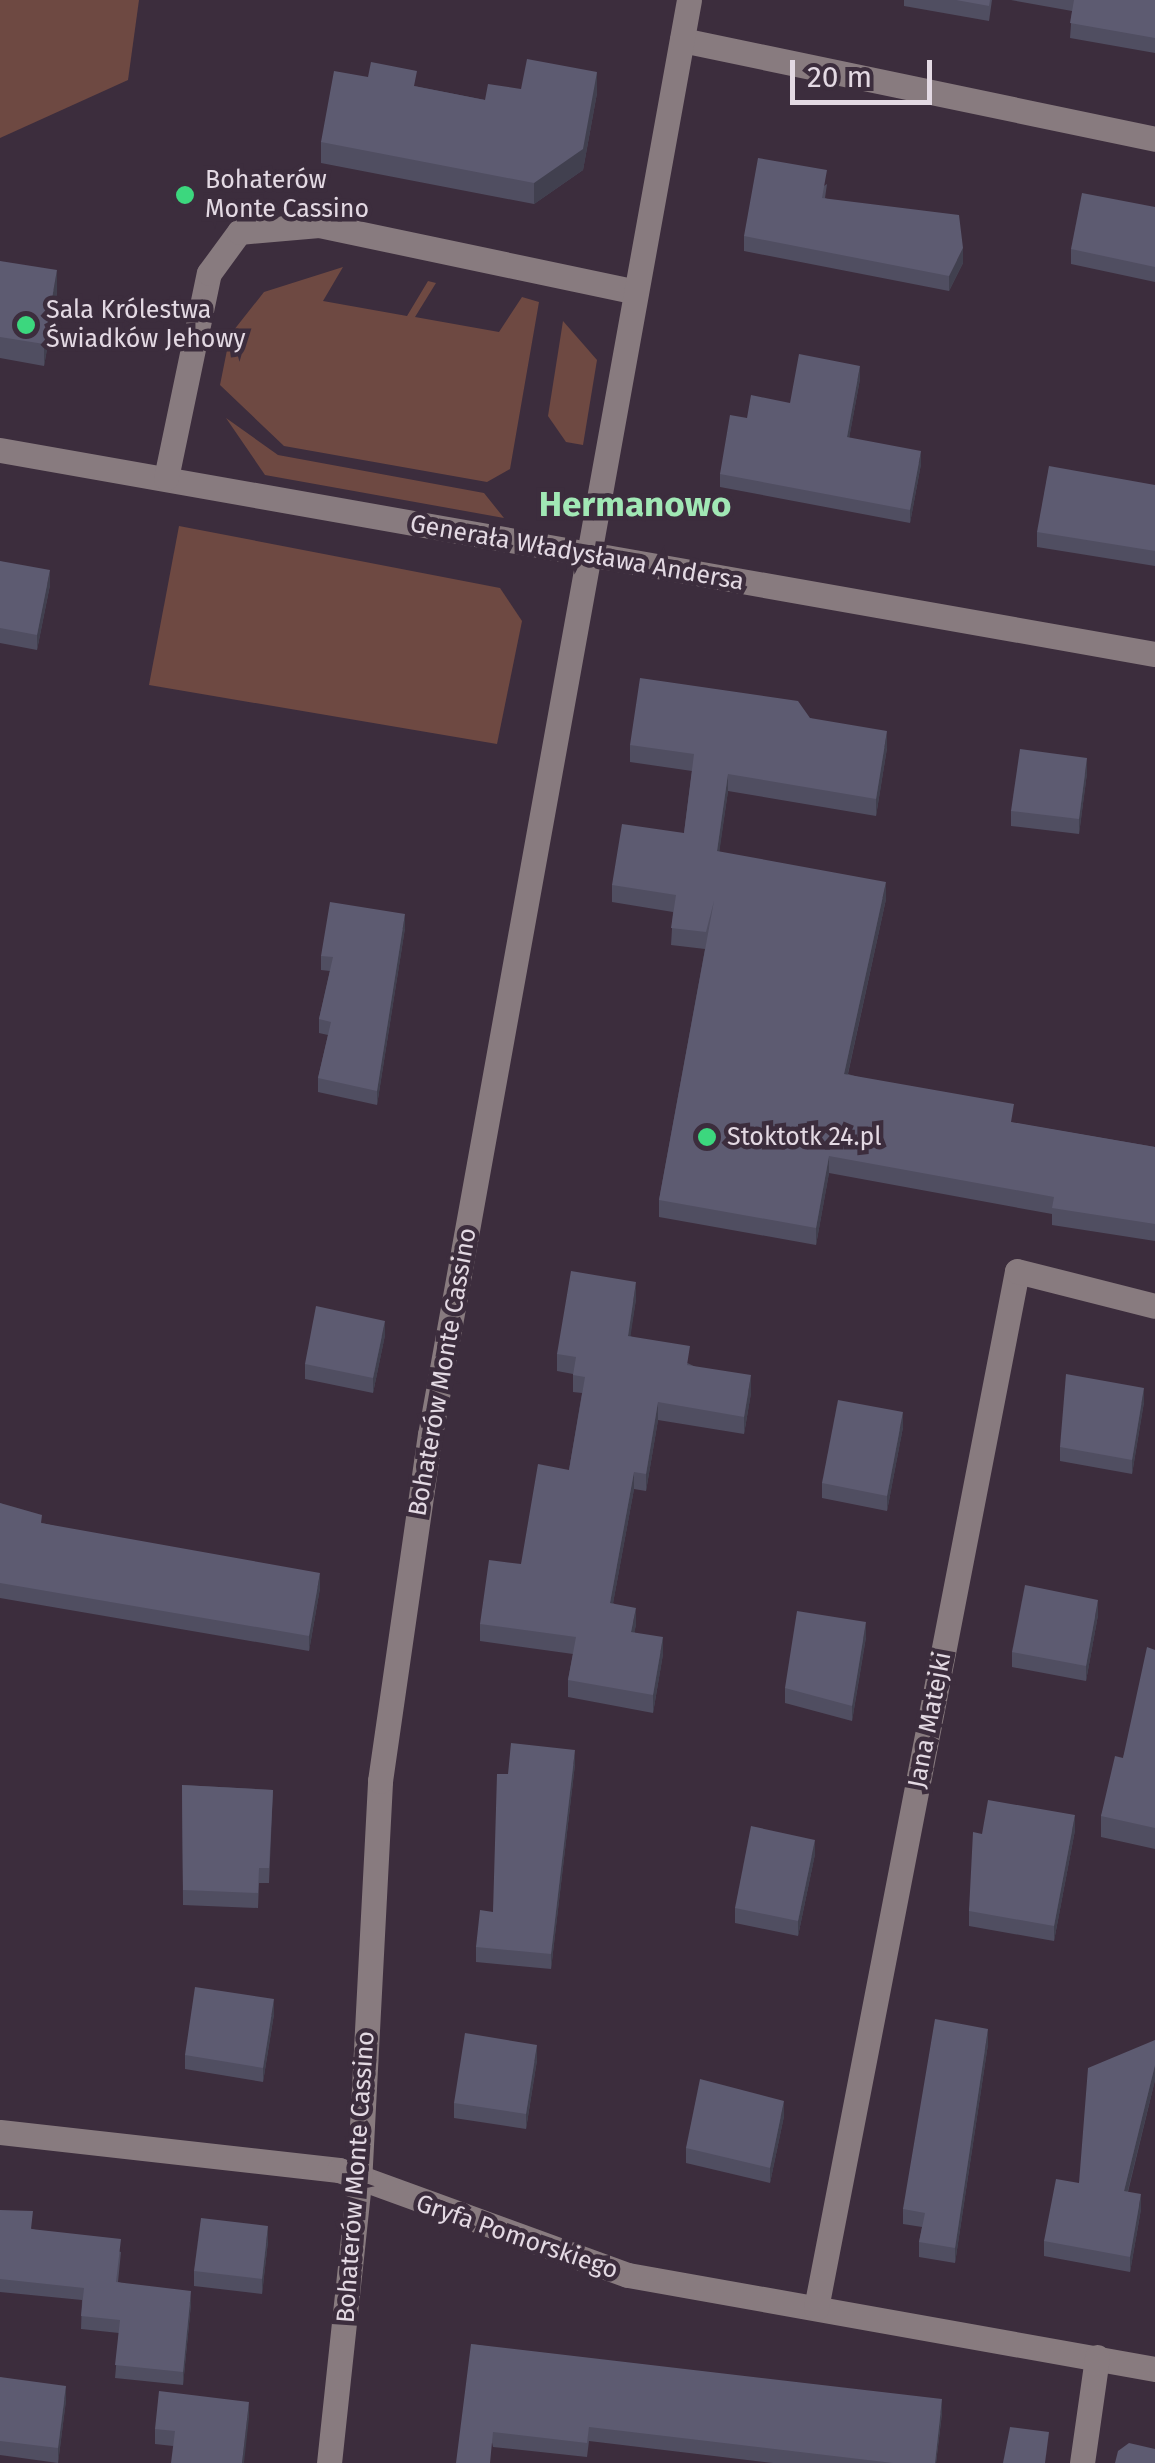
<!DOCTYPE html>
<meta charset="utf-8">
<style>
body{margin:0}
#map{position:relative;width:1155px;height:2463px;overflow:hidden;background:#3c2d3d;font-family:"Fira Sans",sans-serif}
div>[style]{position:absolute}
.green>*{inset:0;background:#6e4942}
.minor>*{height:25px;margin:-12.5px;padding:0 12.5px;transform-origin:12.5px;border-radius:12.5px;background:#887b7f}
.wall>*{inset:0;background:#504e61}
.shaded-wall>*{inset:0;background:#41404f}
.building>*{inset:0;background:#5d5b71}
.dots>*{width:28px;height:28px;translate:-50% -50%;box-sizing:border-box;border:5px solid #3c2d3d;border-radius:50%}
span{translate:-50% -50%;white-space:nowrap;text-align:center;line-height:1.15;-webkit-text-stroke:9px #3c2d3d;paint-order:stroke}
.poi-label{font-size:25px;color:#e3d9e3}
.left{translate:0 -50%;text-align:left}
.street-label{font-size:25px;color:#e3d9e3}
.district-label{font-size:35px;color:#a1e8b5;font-weight:700}
.scale{position:absolute;left:790px;top:60px;width:142px;height:45px;box-sizing:border-box;border:5px solid #e3d9e3;border-top:0;padding-left:12px;font-size:30px;line-height:35px;white-space:nowrap;color:#e3d9e3;-webkit-text-stroke:8px #3c2d3d;paint-order:stroke}
</style>
<div id="map">
<div class="green">
<div style="clip-path:polygon(0 0,139px 0,128px 80px,0 138px)"></div>
<div style="clip-path:polygon(343px 267px,323px 301px,407px 316px,428px 281px,436px 283px,415px 317px,499px 332px,522px 297px,539px 302px,510px 469px,487px 482px,284px 446px,220px 385px,230px 335px,264px 292px)"></div>
<div style="clip-path:polygon(563px 321px,597px 360px,583px 445px,566px 442px,548px 416px)"></div>
<div style="clip-path:polygon(226px 418px,278px 455px,484px 493px,504px 518px,265px 475px)"></div>
<div style="clip-path:polygon(179px 526px,500px 588px,522px 621px,497px 744px,149px 685px)"></div>
</div>
<div class="minor">
<div style="left:682px;top:40px;width:483px;rotate:11.8deg"></div>
<div style="left:0;top:450px;width:1173px;rotate:10.02deg"></div>
<div style="left:166px;top:478px;width:209px;rotate:-78.2deg"></div>
<div style="left:209px;top:273px;width:51px;rotate:-53.8deg"></div>
<div style="left:239px;top:232px;width:80px;rotate:-5deg"></div>
<div style="left:319px;top:225px;width:320px;rotate:11.9deg"></div>
<div style="left:0;top:2132px;width:341px;rotate:6.4deg"></div>
<div style="left:339px;top:2170px;width:307px;rotate:20deg"></div>
<div style="left:628px;top:2275px;width:535px;rotate:10.11deg"></div>
<div style="left:816px;top:2308px;width:1056px;rotate:-79.03deg"></div>
<div style="left:1017px;top:1271px;width:142px;rotate:14.2deg"></div>
<div style="left:329px;top:2463px;width:282px;rotate:-83.9deg"></div>
<div style="left:359px;top:2183px;width:403px;rotate:-87deg"></div>
<div style="left:380px;top:1781px;width:350px;rotate:-81.8deg"></div>
<div style="left:430px;top:1435px;width:1458px;rotate:-79.77deg"></div>
<div style="left:1082px;top:2463px;width:107px;rotate:-81.9deg"></div>
</div>
<div class="wall">
<div style="clip-path:polygon(904px 0,992px 0,989px 21px,904px 6px)"></div>
<div style="clip-path:polygon(1011px 0,1155px 0,1155px 53px,1070px 38px,1072px 11px)"></div>
<div style="clip-path:polygon(368px 77px,485px 100px,521px 89px,597px 93px,583px 170px,534px 204px,321px 163px,321px 142px)"></div>
<div style="clip-path:polygon(827px 184px,825px 198px,963px 263px,949px 291px,744px 251px,744px 236px)"></div>
<div style="clip-path:polygon(1155px 207px,1155px 282px,1071px 264px,1071px 249px)"></div>
<div style="clip-path:polygon(0 261px,57px 292px,44px 366px,0 358px)"></div>
<div style="clip-path:polygon(860px 379px,849px 438px,921px 464px,910px 523px,720px 487px,720px 474px,747px 418px)"></div>
<div style="clip-path:polygon(1155px 485px,1155px 566px,1037px 547px,1037px 532px)"></div>
<div style="clip-path:polygon(0 561px,50px 585px,37px 650px,0 643px)"></div>
<div style="clip-path:polygon(810px 718px,887px 748px,876px 816px,728px 791px,719px 852px,886px 899px,848px 1074px,1014px 1123px,1155px 1147px,1155px 1241px,1052px 1225px,1052px 1214px,829px 1173px,816px 1245px,659px 1217px,659px 1200px,705px 949px,671px 945px,673px 912px,612px 902px,612px 885px,684px 833px,692px 771px,630px 762px,630px 745px)"></div>
<div style="clip-path:polygon(1087px 773px,1079px 834px,1011px 826px,1011px 811px)"></div>
<div style="clip-path:polygon(405px 928px,377px 1105px,318px 1092px,318px 1078px,328px 1035px,319px 1033px,319px 1019px,330px 971px,321px 970px,321px 956px)"></div>
<div style="clip-path:polygon(636px 1299px,630px 1336px,751px 1393px,744px 1434px,658px 1420px,646px 1491px,634px 1489px,613px 1603px,636px 1625px,634px 1632px,663px 1654px,653px 1713px,568px 1697px,568px 1680px,573px 1654px,480px 1641px,480px 1624px,521px 1564px,569px 1470px,582px 1393px,573px 1392px,573px 1374px,557px 1371px,557px 1354px)"></div>
<div style="clip-path:polygon(385px 1335px,373px 1393px,305px 1379px,305px 1364px)"></div>
<div style="clip-path:polygon(1144px 1402px,1132px 1474px,1060px 1461px,1060px 1447px)"></div>
<div style="clip-path:polygon(903px 1427px,887px 1511px,822px 1498px,822px 1483px)"></div>
<div style="clip-path:polygon(0 1503px,42px 1523px,320px 1588px,309px 1651px,0 1598px)"></div>
<div style="clip-path:polygon(1098px 1615px,1086px 1681px,1012px 1667px,1012px 1652px)"></div>
<div style="clip-path:polygon(866px 1637px,852px 1721px,785px 1703px,785px 1688px)"></div>
<div style="clip-path:polygon(1155px 1650px,1155px 1849px,1101px 1837px,1101px 1816px,1123px 1758px)"></div>
<div style="clip-path:polygon(575px 1764px,551px 1969px,476px 1962px,476px 1947px,493px 1912px,508px 1774px)"></div>
<div style="clip-path:polygon(182px 1785px,273px 1790px,269px 1883px,259px 1883px,258px 1908px,183px 1905px)"></div>
<div style="clip-path:polygon(1075px 1830px,1054px 1941px,969px 1926px,969px 1911px,982px 1834px)"></div>
<div style="clip-path:polygon(815px 1854px,798px 1936px,735px 1923px,735px 1908px)"></div>
<div style="clip-path:polygon(274px 2014px,263px 2082px,185px 2069px,185px 2055px)"></div>
<div style="clip-path:polygon(1155px 2040px,1155px 2080px,1128px 2192px,1141px 2209px,1130px 2272px,1044px 2256px,1044px 2241px,1079px 2183px)"></div>
<div style="clip-path:polygon(988px 2044px,955px 2263px,919px 2257px,919px 2242px,922px 2227px,903px 2224px,903px 2209px)"></div>
<div style="clip-path:polygon(537px 2060px,526px 2129px,454px 2118px,454px 2103px)"></div>
<div style="clip-path:polygon(784px 2116px,770px 2183px,686px 2163px,686px 2148px)"></div>
<div style="clip-path:polygon(0 2210px,32px 2229px,121px 2252px,118px 2282px,191px 2304px,183px 2385px,115px 2378px,119px 2333px,81px 2329px,82px 2300px,0 2292px)"></div>
<div style="clip-path:polygon(268px 2241px,262px 2294px,194px 2286px,194px 2271px)"></div>
<div style="clip-path:polygon(471px 2344px,942px 2413px,936px 2463px,773px 2463px,589px 2441px,587px 2457px,493px 2447px)"></div>
<div style="clip-path:polygon(0 2377px,66px 2400px,58px 2463px,0 2455px)"></div>
<div style="clip-path:polygon(249px 2417px,173px 2446px,155px 2444px,155px 2429px)"></div>
</div>
<div class="shaded-wall">
<div style="clip-path:polygon(597px 72px,597px 93px,583px 170px,534px 204px,534px 183px)"></div>
<div style="clip-path:polygon(963px 248px,963px 263px,949px 291px,949px 276px)"></div>
<div style="clip-path:polygon(57px 270px,57px 292px,44px 366px,44px 344px)"></div>
<div style="clip-path:polygon(860px 366px,860px 379px,847px 450px,847px 437px)"></div>
<div style="clip-path:polygon(921px 451px,921px 464px,910px 523px,910px 510px)"></div>
<div style="clip-path:polygon(50px 570px,50px 585px,37px 650px,37px 635px)"></div>
<div style="clip-path:polygon(887px 731px,887px 748px,876px 816px,876px 799px)"></div>
<div style="clip-path:polygon(1087px 758px,1087px 773px,1079px 834px,1079px 819px)"></div>
<div style="clip-path:polygon(728px 774px,728px 791px,717px 868px,717px 851px)"></div>
<div style="clip-path:polygon(886px 882px,886px 899px,844px 1091px,844px 1074px)"></div>
<div style="clip-path:polygon(405px 914px,405px 928px,377px 1105px,377px 1091px)"></div>
<div style="clip-path:polygon(829px 1156px,829px 1173px,816px 1245px,816px 1228px)"></div>
<div style="clip-path:polygon(636px 1282px,636px 1299px,628px 1353px,628px 1336px)"></div>
<div style="clip-path:polygon(385px 1321px,385px 1335px,373px 1393px,373px 1378px)"></div>
<div style="clip-path:polygon(751px 1375px,751px 1393px,744px 1434px,744px 1417px)"></div>
<div style="clip-path:polygon(1144px 1388px,1144px 1402px,1132px 1474px,1132px 1460px)"></div>
<div style="clip-path:polygon(658px 1402px,658px 1420px,646px 1491px,646px 1474px)"></div>
<div style="clip-path:polygon(903px 1412px,903px 1427px,887px 1511px,887px 1496px)"></div>
<div style="clip-path:polygon(634px 1472px,634px 1489px,610px 1620px,610px 1603px)"></div>
<div style="clip-path:polygon(320px 1573px,320px 1588px,309px 1651px,309px 1636px)"></div>
<div style="clip-path:polygon(1098px 1600px,1098px 1615px,1086px 1681px,1086px 1666px)"></div>
<div style="clip-path:polygon(636px 1608px,636px 1625px,631px 1649px,631px 1632px)"></div>
<div style="clip-path:polygon(866px 1622px,866px 1637px,852px 1721px,852px 1706px)"></div>
<div style="clip-path:polygon(663px 1637px,663px 1654px,653px 1713px,653px 1695px)"></div>
<div style="clip-path:polygon(575px 1750px,575px 1764px,551px 1969px,551px 1954px)"></div>
<div style="clip-path:polygon(1075px 1815px,1075px 1830px,1054px 1941px,1054px 1926px)"></div>
<div style="clip-path:polygon(815px 1840px,815px 1854px,798px 1936px,798px 1921px)"></div>
<div style="clip-path:polygon(274px 1999px,274px 2014px,263px 2082px,263px 2068px)"></div>
<div style="clip-path:polygon(988px 2029px,988px 2044px,955px 2263px,955px 2248px)"></div>
<div style="clip-path:polygon(537px 2045px,537px 2060px,526px 2129px,526px 2114px)"></div>
<div style="clip-path:polygon(1155px 2065px,1155px 2080px,1124px 2206px,1124px 2191px)"></div>
<div style="clip-path:polygon(784px 2101px,784px 2116px,770px 2183px,770px 2168px)"></div>
<div style="clip-path:polygon(1141px 2194px,1141px 2209px,1130px 2272px,1130px 2257px)"></div>
<div style="clip-path:polygon(268px 2226px,268px 2241px,262px 2294px,262px 2279px)"></div>
<div style="clip-path:polygon(191px 2291px,191px 2304px,183px 2385px,183px 2372px)"></div>
<div style="clip-path:polygon(66px 2386px,66px 2400px,58px 2463px,58px 2448px)"></div>
<div style="clip-path:polygon(942px 2399px,942px 2413px,936px 2463px,935px 2463px)"></div>
<div style="clip-path:polygon(249px 2402px,249px 2417px,244px 2463px,242px 2463px)"></div>
</div>
<div class="building">
<div style="clip-path:polygon(956px 0,990px 0,989px 6px)"></div>
<div style="clip-path:polygon(1074px 0,1155px 0,1155px 38px,1070px 23px)"></div>
<div style="clip-path:polygon(527px 59px,597px 72px,583px 149px,534px 183px,321px 142px,334px 71px,368px 77px,371px 62px,417px 71px,414px 86px,485px 100px,488px 84px,521px 89px)"></div>
<div style="clip-path:polygon(758px 158px,827px 170px,822px 198px,959px 215px,963px 248px,949px 276px,744px 236px)"></div>
<div style="clip-path:polygon(1082px 193px,1155px 207px,1155px 267px,1071px 249px)"></div>
<div style="clip-path:polygon(0 261px,57px 270px,44px 344px,0 337px)"></div>
<div style="clip-path:polygon(799px 354px,860px 366px,847px 437px,921px 451px,910px 510px,720px 474px,730px 415px,747px 418px,751px 395px,790px 403px)"></div>
<div style="clip-path:polygon(1049px 466px,1155px 485px,1155px 551px,1037px 532px)"></div>
<div style="clip-path:polygon(0 561px,50px 570px,37px 635px,0 628px)"></div>
<div style="clip-path:polygon(640px 678px,798px 701px,810px 718px,887px 731px,876px 799px,728px 774px,717px 851px,886px 882px,844px 1074px,1014px 1104px,1011px 1122px,1155px 1147px,1155px 1224px,1052px 1208px,1054px 1197px,829px 1156px,816px 1228px,659px 1200px,714px 901px,706px 932px,671px 928px,676px 895px,612px 885px,622px 824px,684px 833px,694px 754px,630px 745px)"></div>
<div style="clip-path:polygon(1020px 749px,1087px 758px,1079px 819px,1011px 811px)"></div>
<div style="clip-path:polygon(330px 902px,405px 914px,377px 1091px,318px 1078px,331px 1022px,319px 1019px,333px 957px,321px 956px)"></div>
<div style="clip-path:polygon(571px 1271px,636px 1282px,628px 1336px,690px 1346px,687px 1365px,751px 1375px,744px 1417px,658px 1402px,646px 1474px,634px 1472px,610px 1603px,636px 1608px,631px 1632px,663px 1637px,653px 1695px,568px 1680px,576px 1637px,480px 1624px,489px 1560px,521px 1564px,538px 1464px,569px 1470px,585px 1377px,573px 1375px,576px 1357px,557px 1354px)"></div>
<div style="clip-path:polygon(316px 1306px,385px 1321px,373px 1378px,305px 1364px)"></div>
<div style="clip-path:polygon(1066px 1374px,1144px 1388px,1132px 1460px,1060px 1447px)"></div>
<div style="clip-path:polygon(838px 1400px,903px 1412px,887px 1496px,822px 1483px)"></div>
<div style="clip-path:polygon(0 1503px,42px 1515px,41px 1523px,320px 1573px,309px 1636px,0 1583px)"></div>
<div style="clip-path:polygon(1025px 1585px,1098px 1600px,1086px 1666px,1012px 1652px)"></div>
<div style="clip-path:polygon(797px 1611px,866px 1622px,852px 1706px,785px 1688px)"></div>
<div style="clip-path:polygon(1147px 1647px,1155px 1650px,1155px 1828px,1101px 1816px,1115px 1756px,1123px 1758px)"></div>
<div style="clip-path:polygon(511px 1743px,575px 1750px,551px 1954px,476px 1947px,480px 1910px,493px 1912px,497px 1774px,508px 1774px)"></div>
<div style="clip-path:polygon(182px 1785px,273px 1790px,269px 1868px,259px 1868px,258px 1893px,183px 1890px)"></div>
<div style="clip-path:polygon(988px 1800px,1075px 1815px,1054px 1926px,969px 1911px,973px 1832px,982px 1834px)"></div>
<div style="clip-path:polygon(751px 1826px,815px 1840px,798px 1921px,735px 1908px)"></div>
<div style="clip-path:polygon(195px 1987px,274px 1999px,263px 2068px,185px 2055px)"></div>
<div style="clip-path:polygon(935px 2019px,988px 2029px,955px 2248px,919px 2242px,925px 2213px,903px 2209px)"></div>
<div style="clip-path:polygon(465px 2033px,537px 2045px,526px 2114px,454px 2103px)"></div>
<div style="clip-path:polygon(1155px 2040px,1155px 2065px,1124px 2191px,1141px 2194px,1130px 2257px,1044px 2241px,1056px 2179px,1079px 2183px,1088px 2068px)"></div>
<div style="clip-path:polygon(700px 2079px,784px 2101px,770px 2168px,686px 2148px)"></div>
<div style="clip-path:polygon(0 2210px,33px 2211px,31px 2229px,121px 2239px,116px 2282px,191px 2291px,183px 2372px,115px 2365px,120px 2320px,81px 2316px,84px 2288px,0 2279px)"></div>
<div style="clip-path:polygon(201px 2218px,268px 2226px,262px 2279px,194px 2271px)"></div>
<div style="clip-path:polygon(471px 2344px,942px 2399px,935px 2463px,893px 2463px,589px 2427px,587px 2443px,493px 2432px,490px 2463px,456px 2463px)"></div>
<div style="clip-path:polygon(0 2377px,66px 2386px,58px 2448px,0 2441px)"></div>
<div style="clip-path:polygon(159px 2391px,249px 2402px,242px 2463px,171px 2463px,175px 2431px,155px 2429px)"></div>
<div style="clip-path:polygon(1010px 2427px,1049px 2432px,1045px 2463px,1003px 2463px)"></div>
<div style="clip-path:polygon(1129px 2443px,1155px 2449px,1155px 2463px,1115px 2463px,1118px 2451px)"></div>
</div>
<div class="dots">
<div style="left:185px;top:195px;background:#3cd77e"></div>
<div style="left:26px;top:325px;background:#3cd77e"></div>
<div style="left:707px;top:1137px;background:#3cd77e"></div>
</div>
<div class="poi-label">
<span class="left" style="left:205px;top:195px">Bohaterów<br>Monte Cassino</span>
<span class="left" style="left:46px;top:325px">Sala Królestwa<br>Świadków Jehowy</span>
<span class="left" style="left:727px;top:1137px">Stoktotk 24.pl</span>
</div>
<div class="street-label">
<span style="left:577px;top:553px;rotate:10deg">Generała Władysława Andersa</span>
<span style="left:443px;top:1372px;rotate:-80deg">Bohaterów Monte Cassino</span>
<span style="left:930px;top:1720px;rotate:-79deg">Jana Matejki</span>
<span style="left:356px;top:2177px;rotate:-86deg">Bohaterów Monte Cassino</span>
<span style="left:517px;top:2237px;rotate:19deg">Gryfa Pomorskiego</span>
</div>
<div class="district-label">
<span style="left:635px;top:504px">Hermanowo</span>
</div>
<div class="scale">20 m</div>
</div>
